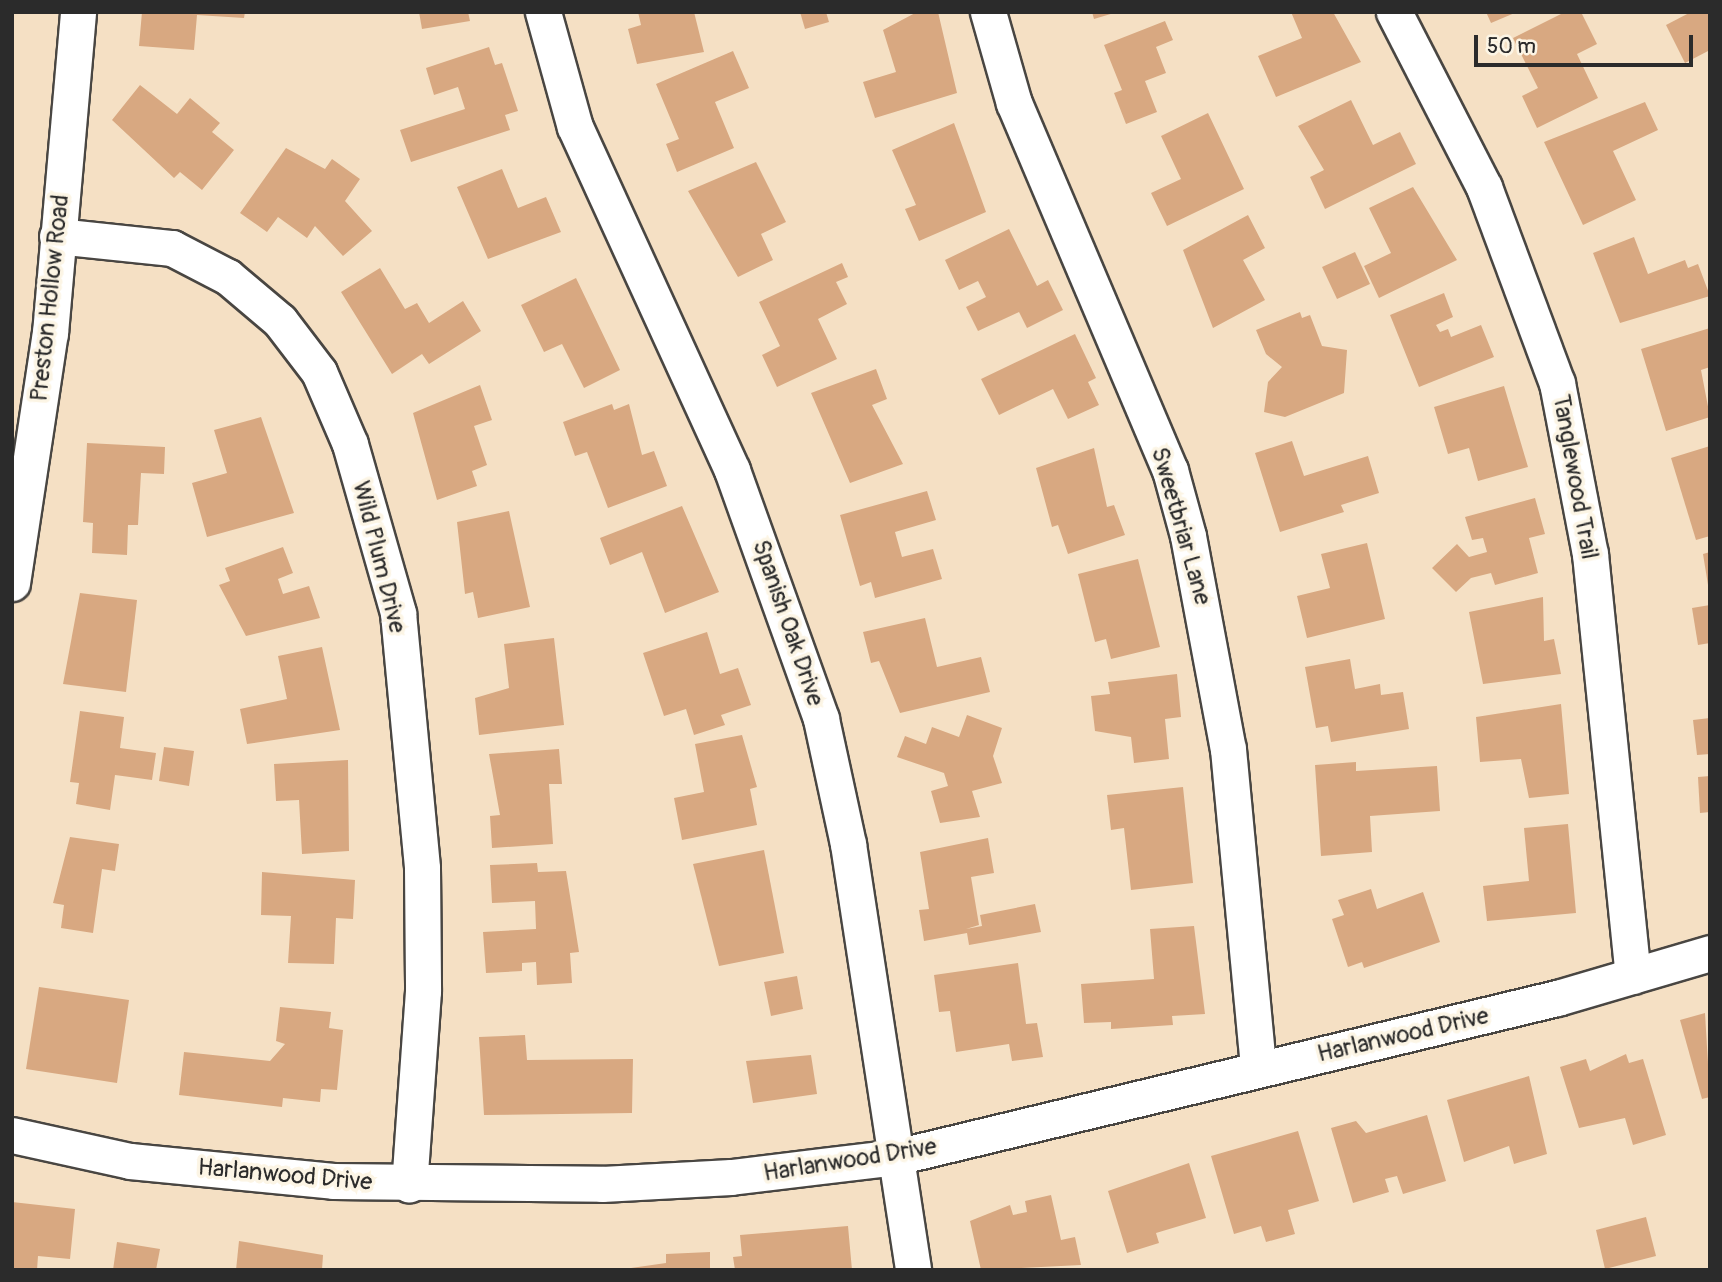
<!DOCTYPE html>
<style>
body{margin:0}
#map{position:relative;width:1722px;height:1282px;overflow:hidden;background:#f5e0c4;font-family:Pangolin,sans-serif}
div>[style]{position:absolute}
.building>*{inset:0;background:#d8a881}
.roads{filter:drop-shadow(2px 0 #494642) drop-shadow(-2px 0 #494642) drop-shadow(0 2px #494642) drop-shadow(0 -2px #494642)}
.minor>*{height:35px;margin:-17.5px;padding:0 17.5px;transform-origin:17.5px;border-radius:17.5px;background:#fff}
span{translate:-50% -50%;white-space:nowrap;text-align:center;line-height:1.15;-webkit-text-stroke:7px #fcf5e5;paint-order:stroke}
.street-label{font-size:24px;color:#2b2b2b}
.frame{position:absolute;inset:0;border:14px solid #2b2b2b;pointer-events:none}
.scale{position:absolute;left:1474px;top:35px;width:219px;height:32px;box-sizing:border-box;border:4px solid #2b2b2b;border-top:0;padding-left:9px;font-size:21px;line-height:24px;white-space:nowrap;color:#2b2b2b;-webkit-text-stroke:5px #fcf5e5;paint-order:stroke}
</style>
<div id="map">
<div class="building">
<div style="clip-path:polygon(142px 12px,245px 12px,244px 18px,197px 15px,194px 50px,139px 46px)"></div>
<div style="clip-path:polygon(419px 12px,468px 12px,470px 21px,422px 29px)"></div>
<div style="clip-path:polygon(638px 12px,694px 12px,704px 52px,637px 64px,628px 29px,641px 25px)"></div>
<div style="clip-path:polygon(800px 12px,826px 12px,829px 22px,805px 29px)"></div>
<div style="clip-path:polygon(917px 12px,938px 12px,957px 93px,875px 118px,863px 82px,896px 72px,883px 30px)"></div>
<div style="clip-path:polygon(1092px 12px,1113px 12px,1114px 13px,1094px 19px)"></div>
<div style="clip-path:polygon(1291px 12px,1333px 12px,1361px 62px,1276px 97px,1258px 56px,1302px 38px)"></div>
<div style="clip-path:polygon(1486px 12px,1517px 12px,1491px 23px)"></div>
<div style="clip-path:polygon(1565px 12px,1581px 12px,1597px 44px,1577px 54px,1598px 98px,1537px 128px,1522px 96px,1538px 88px,1513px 38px)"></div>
<div style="clip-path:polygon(1691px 12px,1710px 12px,1710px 50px,1685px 63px,1666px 25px)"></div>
<div style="clip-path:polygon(1165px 21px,1173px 40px,1156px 47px,1166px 73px,1145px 81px,1157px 112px,1126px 124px,1114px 93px,1122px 90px,1104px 45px)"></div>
<div style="clip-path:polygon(489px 47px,495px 65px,502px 63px,518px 111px,505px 115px,510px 130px,411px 162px,400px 130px,465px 109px,458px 87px,434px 95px,426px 68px)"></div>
<div style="clip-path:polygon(733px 51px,749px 88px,715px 102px,734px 148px,677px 172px,666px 144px,679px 139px,656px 84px)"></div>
<div style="clip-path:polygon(140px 85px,177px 114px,190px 98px,220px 123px,212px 132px,234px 150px,202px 190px,180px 172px,174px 178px,112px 120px)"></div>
<div style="clip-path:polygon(1351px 100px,1373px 145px,1400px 132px,1416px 164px,1325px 209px,1310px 177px,1324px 170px,1298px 126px)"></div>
<div style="clip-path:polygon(1645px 102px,1658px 130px,1613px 151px,1636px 200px,1583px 225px,1544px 142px)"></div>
<div style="clip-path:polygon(1208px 113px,1244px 189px,1167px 226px,1151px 193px,1181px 179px,1161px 136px)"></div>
<div style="clip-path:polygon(954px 123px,986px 212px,919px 241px,905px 209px,916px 205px,892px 150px)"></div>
<div style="clip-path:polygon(286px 148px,325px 169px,332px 159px,360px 179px,345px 201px,372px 231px,343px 256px,315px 226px,307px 238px,278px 217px,267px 232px,240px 213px)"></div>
<div style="clip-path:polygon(756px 162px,786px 222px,761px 234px,773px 260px,738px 277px,688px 191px)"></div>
<div style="clip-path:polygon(502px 169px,518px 208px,546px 197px,561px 232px,488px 259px,457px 187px)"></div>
<div style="clip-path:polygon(1413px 187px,1457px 260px,1379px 298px,1364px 266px,1391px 253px,1369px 208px)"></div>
<div style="clip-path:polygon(1248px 215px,1265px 248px,1243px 260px,1265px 300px,1213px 328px,1183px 250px)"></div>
<div style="clip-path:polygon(1009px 229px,1037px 286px,1048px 280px,1063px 310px,1027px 328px,1019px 312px,978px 331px,966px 307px,986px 297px,978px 281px,959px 290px,945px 260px)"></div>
<div style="clip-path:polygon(1634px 237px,1648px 274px,1685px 260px,1688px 268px,1698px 264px,1710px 296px,1620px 323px,1593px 253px)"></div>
<div style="clip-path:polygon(1355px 252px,1370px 284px,1337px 299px,1322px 267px)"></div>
<div style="clip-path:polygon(842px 263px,848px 277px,836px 282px,847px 304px,818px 319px,837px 359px,777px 387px,762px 355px,780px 346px,759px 302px)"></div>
<div style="clip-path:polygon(380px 268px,405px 309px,417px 303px,429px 323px,463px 301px,481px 331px,429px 364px,422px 354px,392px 374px,341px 292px)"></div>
<div style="clip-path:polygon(576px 278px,620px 370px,584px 388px,562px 344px,544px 352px,521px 305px)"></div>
<div style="clip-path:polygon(1444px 293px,1453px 317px,1436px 325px,1440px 332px,1448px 329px,1451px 337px,1481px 325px,1494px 357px,1419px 387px,1390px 315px)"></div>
<div style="clip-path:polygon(1300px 312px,1302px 318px,1310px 315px,1322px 346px,1347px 350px,1344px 393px,1285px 417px,1264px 412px,1268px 382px,1282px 367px,1266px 354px,1256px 330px)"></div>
<div style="clip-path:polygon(1710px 328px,1710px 367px,1701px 370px,1710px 417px,1666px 431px,1641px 349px)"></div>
<div style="clip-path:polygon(1075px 334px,1096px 378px,1088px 382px,1099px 405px,1068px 419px,1053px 389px,999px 415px,981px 379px)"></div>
<div style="clip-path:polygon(876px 369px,887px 399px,872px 405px,903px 464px,850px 483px,811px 393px)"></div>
<div style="clip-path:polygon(480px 385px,492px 420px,474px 426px,487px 465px,472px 471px,477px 486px,437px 500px,413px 413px)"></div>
<div style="clip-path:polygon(1504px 386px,1528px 467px,1478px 481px,1469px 448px,1448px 454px,1434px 407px)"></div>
<div style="clip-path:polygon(612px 404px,614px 410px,629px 404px,642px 455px,654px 451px,667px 486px,608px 508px,587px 452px,575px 456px,563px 422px)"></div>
<div style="clip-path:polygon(261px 417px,294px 513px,207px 537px,192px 483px,227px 473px,214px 430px)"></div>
<div style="clip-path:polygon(1292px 441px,1304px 476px,1368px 456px,1379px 493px,1341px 505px,1344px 512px,1280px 532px,1255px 453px)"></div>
<div style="clip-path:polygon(87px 443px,165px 447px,164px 474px,141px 473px,138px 525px,128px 525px,127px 555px,92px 553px,93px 523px,83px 522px)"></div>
<div style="clip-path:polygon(1710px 446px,1710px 536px,1696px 540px,1671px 458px)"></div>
<div style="clip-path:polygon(1094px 448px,1107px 507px,1114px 505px,1125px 535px,1068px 554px,1058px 525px,1052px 527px,1036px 468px)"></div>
<div style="clip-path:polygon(927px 491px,936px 520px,895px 532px,902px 557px,933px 549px,942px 579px,875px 598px,871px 582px,860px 586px,840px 515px)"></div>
<div style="clip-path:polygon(1535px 498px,1545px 534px,1529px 538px,1538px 573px,1495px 585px,1491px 573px,1471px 578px,1456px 592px,1432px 568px,1457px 544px,1469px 557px,1487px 552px,1483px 538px,1472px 540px,1465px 517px)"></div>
<div style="clip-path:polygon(682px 506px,719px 592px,665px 613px,642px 552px,610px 565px,600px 538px)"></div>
<div style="clip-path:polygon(509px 511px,530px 607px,478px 618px,473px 592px,465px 594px,457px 522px)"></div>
<div style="clip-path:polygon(1367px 543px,1385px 619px,1307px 638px,1297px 596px,1330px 588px,1321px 554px)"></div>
<div style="clip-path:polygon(283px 547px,293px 573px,278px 579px,283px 594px,309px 586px,320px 618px,246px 636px,219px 585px,230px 581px,225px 568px)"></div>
<div style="clip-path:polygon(1710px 552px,1710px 585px,1708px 585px,1703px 554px)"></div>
<div style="clip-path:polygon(1138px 559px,1160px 647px,1111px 659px,1106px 639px,1095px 642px,1078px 574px)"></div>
<div style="clip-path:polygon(80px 593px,137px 600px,126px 692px,63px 684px)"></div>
<div style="clip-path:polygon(1543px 597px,1544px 641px,1554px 639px,1561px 674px,1483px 684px,1469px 612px)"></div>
<div style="clip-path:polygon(1710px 605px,1710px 643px,1698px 645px,1692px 608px)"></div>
<div style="clip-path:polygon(925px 618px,937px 667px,981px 657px,990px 692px,900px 713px,879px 661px,871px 663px,863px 632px)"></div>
<div style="clip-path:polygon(707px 632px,720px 674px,738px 668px,751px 705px,721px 715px,725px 725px,694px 735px,686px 709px,664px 716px,643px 653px)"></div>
<div style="clip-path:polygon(554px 638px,564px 725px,479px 735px,475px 698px,509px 688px,504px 644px)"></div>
<div style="clip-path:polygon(322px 647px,340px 730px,247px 744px,240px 709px,287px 699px,278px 656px)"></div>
<div style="clip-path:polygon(1350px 659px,1355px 689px,1380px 684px,1381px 695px,1403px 692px,1409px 729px,1331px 742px,1328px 726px,1316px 728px,1305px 667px)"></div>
<div style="clip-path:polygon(1177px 674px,1181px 717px,1165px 719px,1169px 759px,1134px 763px,1131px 737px,1095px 731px,1091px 696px,1110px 694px,1108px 682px)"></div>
<div style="clip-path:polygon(1561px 704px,1569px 794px,1529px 798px,1521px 759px,1480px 762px,1476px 717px)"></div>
<div style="clip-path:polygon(80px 711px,124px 717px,120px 748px,156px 753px,152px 780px,115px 775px,110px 810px,76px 804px,79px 783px,70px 782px)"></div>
<div style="clip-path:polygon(967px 715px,1002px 728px,993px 756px,1002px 783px,972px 791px,980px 817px,940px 823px,931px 791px,948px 786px,944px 773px,897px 757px,905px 736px,926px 744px,932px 727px,959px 737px)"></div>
<div style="clip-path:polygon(1710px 718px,1710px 754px,1697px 755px,1693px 720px)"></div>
<div style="clip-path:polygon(742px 735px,757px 787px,750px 789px,757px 825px,682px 840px,674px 798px,704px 792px,695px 744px)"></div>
<div style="clip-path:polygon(164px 747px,194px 751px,189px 786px,159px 781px)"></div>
<div style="clip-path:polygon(559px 749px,562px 784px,549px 784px,553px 844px,492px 848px,490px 816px,500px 815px,489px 754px)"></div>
<div style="clip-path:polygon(348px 760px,349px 851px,302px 854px,299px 800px,276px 801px,274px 764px)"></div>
<div style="clip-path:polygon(1356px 762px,1356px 771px,1437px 766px,1440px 811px,1370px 816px,1372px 852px,1321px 856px,1315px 765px)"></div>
<div style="clip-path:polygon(1710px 776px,1710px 812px,1700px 813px,1698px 777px)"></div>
<div style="clip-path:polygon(1183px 787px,1193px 883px,1131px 890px,1124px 828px,1111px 830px,1107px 795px)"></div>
<div style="clip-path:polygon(1568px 824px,1576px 913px,1487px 921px,1483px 886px,1529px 881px,1524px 828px)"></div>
<div style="clip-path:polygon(70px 837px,119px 844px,115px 871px,102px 869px,93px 933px,61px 928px,64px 905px,53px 903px)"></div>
<div style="clip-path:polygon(988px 838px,994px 873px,971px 877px,979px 925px,966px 929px,982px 926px,980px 915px,1035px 904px,1041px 932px,969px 945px,967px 933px,924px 941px,919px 910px,929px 909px,920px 852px)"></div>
<div style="clip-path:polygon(764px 850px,784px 953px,719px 966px,693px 864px)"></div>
<div style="clip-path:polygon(537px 863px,538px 872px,566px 871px,579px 952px,570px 953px,572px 983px,537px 985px,536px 962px,522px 963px,522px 971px,486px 973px,483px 932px,536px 929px,535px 901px,492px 903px,490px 865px)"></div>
<div style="clip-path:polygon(262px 872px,355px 880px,353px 919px,336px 918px,334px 964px,288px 963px,291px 916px,261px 915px)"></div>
<div style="clip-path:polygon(1371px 889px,1377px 909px,1423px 892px,1440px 942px,1364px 968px,1362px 962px,1348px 967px,1332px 919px,1344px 915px,1338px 900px)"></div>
<div style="clip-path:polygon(1194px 926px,1205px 1014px,1172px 1016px,1173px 1025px,1111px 1029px,1111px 1022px,1084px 1023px,1081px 984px,1154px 979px,1150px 929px)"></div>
<div style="clip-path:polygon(1018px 963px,1026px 1024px,1037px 1023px,1043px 1057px,1012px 1061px,1009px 1044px,956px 1052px,950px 1011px,939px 1012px,934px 975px)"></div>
<div style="clip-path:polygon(797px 976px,803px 1009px,771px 1016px,764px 982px)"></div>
<div style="clip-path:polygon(39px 987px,129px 1000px,117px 1083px,26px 1069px)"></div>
<div style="clip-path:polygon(280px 1007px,331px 1012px,329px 1028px,343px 1030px,337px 1090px,321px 1089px,320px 1102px,283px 1098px,282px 1107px,179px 1095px,184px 1052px,270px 1061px,285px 1044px,276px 1041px)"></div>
<div style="clip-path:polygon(1705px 1013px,1710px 1097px,1702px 1099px,1680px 1020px)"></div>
<div style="clip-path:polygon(525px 1035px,527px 1060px,633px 1059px,632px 1113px,484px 1115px,479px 1037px)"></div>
<div style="clip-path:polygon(1626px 1054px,1629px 1063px,1643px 1059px,1666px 1135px,1633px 1145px,1625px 1118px,1579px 1128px,1560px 1067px,1586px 1059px,1590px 1071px)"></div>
<div style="clip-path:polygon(811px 1055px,817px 1094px,753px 1103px,746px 1061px)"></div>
<div style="clip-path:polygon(1529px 1076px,1547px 1154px,1514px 1164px,1509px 1146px,1464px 1162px,1447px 1100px)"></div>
<div style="clip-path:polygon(1427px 1115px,1446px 1181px,1403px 1194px,1397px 1176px,1385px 1179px,1389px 1192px,1353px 1203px,1331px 1128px,1356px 1121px,1366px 1133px)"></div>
<div style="clip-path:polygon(1298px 1131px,1319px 1201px,1288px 1210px,1295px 1234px,1266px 1242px,1261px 1226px,1234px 1234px,1211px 1156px)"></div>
<div style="clip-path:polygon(1189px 1163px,1206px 1218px,1156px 1233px,1159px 1243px,1127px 1253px,1108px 1191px)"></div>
<div style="clip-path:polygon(1051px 1195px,1061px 1240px,1075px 1237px,1081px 1265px,981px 1270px,970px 1221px,1010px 1205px,1013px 1215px,1027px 1212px,1025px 1201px)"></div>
<div style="clip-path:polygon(12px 1202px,75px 1209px,70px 1259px,38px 1256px,37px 1270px,12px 1270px)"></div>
<div style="clip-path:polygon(1646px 1217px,1656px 1256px,1605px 1269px,1596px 1230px)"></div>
<div style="clip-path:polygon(848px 1226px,852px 1270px,735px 1270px,733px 1257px,742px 1256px,740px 1235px)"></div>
<div style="clip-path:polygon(239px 1241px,323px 1255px,322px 1270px,236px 1270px)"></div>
<div style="clip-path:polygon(117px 1242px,160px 1249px,156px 1270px,113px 1270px)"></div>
<div style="clip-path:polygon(710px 1252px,710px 1270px,617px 1270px,666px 1263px,666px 1254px)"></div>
</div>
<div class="roads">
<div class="minor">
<div style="left:543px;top:12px;width:119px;rotate:74.5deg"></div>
<div style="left:575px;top:127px;width:377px;rotate:65.4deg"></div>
<div style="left:732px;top:470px;width:264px;rotate:70.3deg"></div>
<div style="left:821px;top:719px;width:128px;rotate:77.8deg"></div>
<div style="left:848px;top:844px;width:431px;rotate:81.3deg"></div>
<div style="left:988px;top:12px;width:95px;rotate:74.1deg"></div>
<div style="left:1014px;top:103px;width:399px;rotate:67deg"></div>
<div style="left:1170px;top:470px;width:68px;rotate:74.7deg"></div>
<div style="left:1188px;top:536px;width:217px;rotate:79.4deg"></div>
<div style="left:1228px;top:749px;width:321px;rotate:84.6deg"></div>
<div style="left:1394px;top:12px;width:197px;rotate:62.8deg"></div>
<div style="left:1484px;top:187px;width:209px;rotate:69.6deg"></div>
<div style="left:1557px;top:383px;width:174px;rotate:79.1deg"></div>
<div style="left:1590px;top:554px;width:424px;rotate:84.2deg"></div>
<div style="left:57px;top:236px;width:116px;rotate:6deg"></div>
<div style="left:172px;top:248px;width:63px;rotate:27.4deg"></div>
<div style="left:228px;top:277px;width:68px;rotate:40.2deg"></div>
<div style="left:280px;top:321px;width:64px;rotate:52.6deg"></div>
<div style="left:319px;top:372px;width:78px;rotate:66.7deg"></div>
<div style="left:350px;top:444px;width:176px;rotate:74.1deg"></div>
<div style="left:398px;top:613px;width:256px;rotate:84.6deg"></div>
<div style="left:422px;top:868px;width:123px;rotate:89.5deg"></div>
<div style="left:423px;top:991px;width:194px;rotate:94.1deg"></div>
<div style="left:12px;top:583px;width:253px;rotate:-81.4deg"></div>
<div style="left:50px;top:333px;width:322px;rotate:-85deg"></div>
<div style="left:12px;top:1135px;width:121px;rotate:12.4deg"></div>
<div style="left:130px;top:1161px;width:204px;rotate:5.6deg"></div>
<div style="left:333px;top:1181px;width:269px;rotate:0.6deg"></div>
<div style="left:602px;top:1184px;width:129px;rotate:-3.1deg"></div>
<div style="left:731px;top:1177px;width:166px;rotate:-6.9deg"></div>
<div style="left:896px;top:1157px;width:680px;rotate:-13.53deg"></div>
<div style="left:1557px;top:998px;width:159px;rotate:-16.4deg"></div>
</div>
</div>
<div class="street-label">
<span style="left:50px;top:298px;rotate:-84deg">Preston Hollow Road</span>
<span style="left:1575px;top:477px;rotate:80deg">Tanglewood Trail</span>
<span style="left:1181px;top:526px;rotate:74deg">Sweetbriar Lane</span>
<span style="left:379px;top:557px;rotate:76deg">Wild Plum Drive</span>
<span style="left:788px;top:623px;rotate:71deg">Spanish Oak Drive</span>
<span style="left:1403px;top:1035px;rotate:-13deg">Harlanwood Drive</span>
<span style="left:850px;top:1160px;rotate:-9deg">Harlanwood Drive</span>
<span style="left:285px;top:1175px;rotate:5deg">Harlanwood Drive</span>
</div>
<div class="frame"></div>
<div class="scale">50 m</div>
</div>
